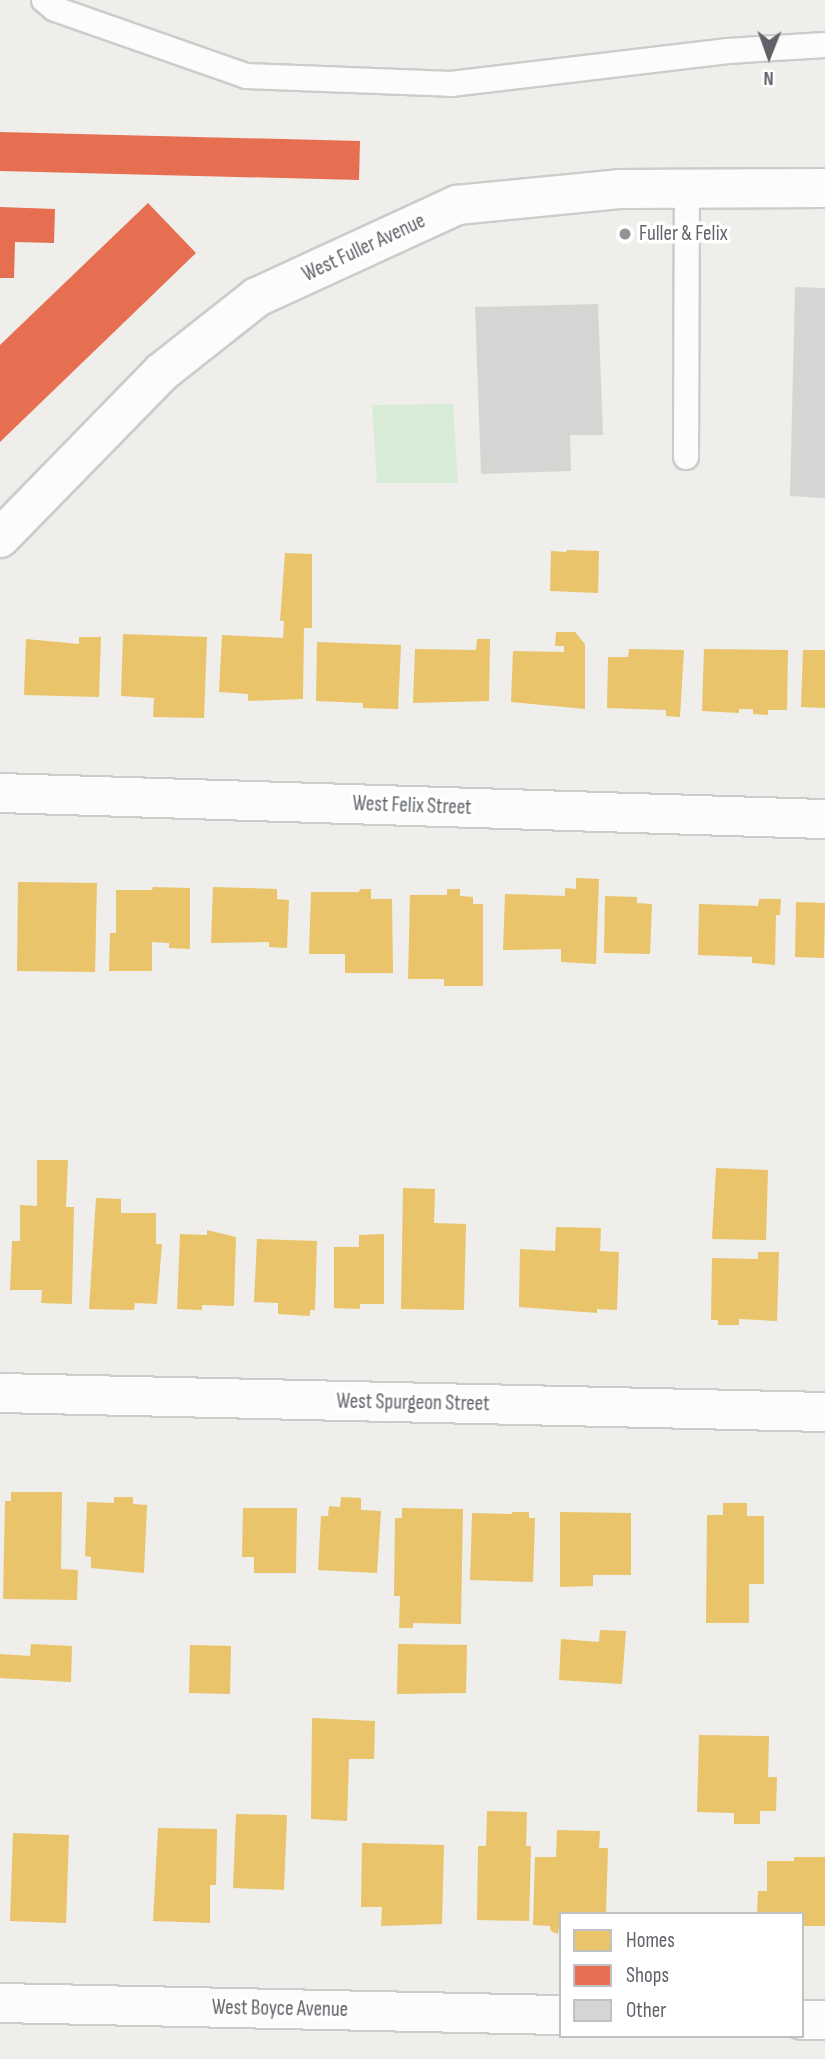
<!DOCTYPE html>
<style>
body{margin:0}
#map{position:relative;width:825px;height:2059px;overflow:hidden;background:#efeeea;font-family:"Sofia Sans Condensed",sans-serif}
div>[style]{position:absolute}
.green>*{inset:0;background:#d8ebd6}
.homes>*{inset:0;background:#e9c46a}
.shops>*{inset:0;background:#e76f51}
.building>*{inset:0;background:#d6d5d3}
.roads{filter:drop-shadow(2px 0 #cbcccc) drop-shadow(-2px 0 #cbcccc) drop-shadow(0 2px #cbcccc) drop-shadow(0 -2px #cbcccc)}
.lane>*{height:24px;margin:-12px;padding:0 12px;transform-origin:12px;border-radius:12px;background:#fdfcfc}
.street>*{height:38px;margin:-19px;padding:0 19px;transform-origin:19px;border-radius:19px;background:#fdfcfc}
.secondary>*{height:38px;margin:-19px;padding:0 19px;transform-origin:19px;border-radius:19px;background:#fdfcfc}
.dots>*{width:19px;height:19px;translate:-50% -50%;box-sizing:border-box;border:4px solid #fff;border-radius:50%}
span{translate:-50% -50%;white-space:nowrap;text-align:center;line-height:1.15;-webkit-text-stroke:7px #fff;paint-order:stroke}
.poi-label{font-size:21px;color:#5f6368}
.left{translate:0 -50%;text-align:left}
.street-label{font-size:21px;color:#5f6368}
.legend{position:absolute;left:559px;top:1912px;width:245px;height:126px;box-sizing:border-box;background:#fff;border:2px solid #bfc1c3;margin:0;padding:9px 12px;list-style:none;font-size:21px;color:#5f6368}
.legend li{display:flex;align-items:center;gap:14px;height:35px}
.legend b{width:35px;border:2px solid #bfc1c3}
.north{position:absolute;left:734px;top:21px;width:70px;height:70px;-webkit-text-stroke:5px #fff;paint-order:stroke;rotate:181deg;font-size:19px;font-weight:700;line-height:28px;text-align:center;color:#5f6368}
.north::after{content:'';display:block;margin:auto;width:24px;height:32px;background:#5f6368;clip-path:polygon(50% 0,100% 100%,50% 72%,0 100%)}
</style>
<div id="map">
<div class="green">
<div style="clip-path:polygon(453px 404px,458px 483px,377px 483px,372px 405px)"></div>
</div>
<div class="homes">
<div style="clip-path:polygon(567px 550px,599px 551px,598px 593px,550px 591px,551px 551px,566px 552px)"></div>
<div style="clip-path:polygon(285px 553px,312px 554px,312px 628px,304px 628px,303px 699px,248px 701px,248px 694px,219px 692px,222px 635px,283px 638px,284px 621px,280px 621px)"></div>
<div style="clip-path:polygon(556px 632px,575px 632px,585px 644px,585px 709px,511px 702px,513px 651px,564px 652px,564px 646px,555px 646px)"></div>
<div style="clip-path:polygon(123px 634px,207px 637px,204px 718px,153px 717px,154px 698px,121px 696px)"></div>
<div style="clip-path:polygon(79px 637px,101px 637px,99px 697px,24px 695px,26px 639px,79px 644px)"></div>
<div style="clip-path:polygon(477px 639px,490px 639px,489px 701px,413px 703px,415px 649px,476px 650px)"></div>
<div style="clip-path:polygon(317px 642px,401px 645px,398px 709px,363px 708px,363px 703px,316px 701px)"></div>
<div style="clip-path:polygon(629px 649px,684px 650px,680px 717px,666px 716px,666px 710px,607px 708px,608px 657px,628px 657px)"></div>
<div style="clip-path:polygon(704px 649px,788px 650px,787px 710px,768px 710px,768px 715px,753px 714px,753px 709px,739px 709px,739px 713px,702px 711px)"></div>
<div style="clip-path:polygon(803px 650px,825px 650px,825px 708px,801px 707px)"></div>
<div style="clip-path:polygon(576px 878px,599px 879px,596px 964px,561px 962px,561px 949px,503px 950px,505px 894px,565px 896px,565px 888px,576px 889px)"></div>
<div style="clip-path:polygon(18px 882px,97px 883px,95px 972px,17px 971px)"></div>
<div style="clip-path:polygon(153px 887px,190px 888px,190px 949px,169px 948px,169px 943px,152px 942px,152px 971px,109px 971px,110px 933px,116px 933px,116px 890px,152px 890px)"></div>
<div style="clip-path:polygon(213px 887px,277px 889px,277px 899px,289px 900px,287px 948px,269px 947px,269px 942px,211px 943px)"></div>
<div style="clip-path:polygon(360px 889px,371px 889px,371px 899px,392px 899px,393px 973px,345px 973px,345px 954px,309px 954px,311px 892px,359px 892px)"></div>
<div style="clip-path:polygon(447px 889px,460px 889px,460px 896px,473px 897px,473px 904px,483px 904px,483px 986px,444px 986px,444px 979px,408px 979px,410px 895px,447px 895px)"></div>
<div style="clip-path:polygon(605px 896px,637px 897px,637px 903px,652px 904px,650px 954px,604px 953px)"></div>
<div style="clip-path:polygon(759px 899px,781px 899px,780px 915px,776px 915px,775px 965px,752px 963px,752px 957px,698px 955px,699px 904px,758px 906px)"></div>
<div style="clip-path:polygon(796px 902px,825px 903px,824px 958px,795px 957px)"></div>
<div style="clip-path:polygon(37px 1160px,68px 1160px,66px 1207px,74px 1207px,72px 1304px,41px 1303px,42px 1290px,10px 1290px,12px 1241px,20px 1241px,20px 1205px,37px 1206px)"></div>
<div style="clip-path:polygon(716px 1168px,768px 1170px,766px 1240px,712px 1239px)"></div>
<div style="clip-path:polygon(403px 1188px,435px 1189px,434px 1223px,466px 1224px,464px 1310px,401px 1309px)"></div>
<div style="clip-path:polygon(96px 1198px,121px 1199px,121px 1213px,156px 1213px,156px 1244px,162px 1244px,157px 1304px,135px 1303px,134px 1310px,89px 1309px)"></div>
<div style="clip-path:polygon(556px 1227px,601px 1228px,600px 1251px,619px 1252px,617px 1310px,597px 1309px,597px 1313px,519px 1307px,520px 1249px,555px 1251px)"></div>
<div style="clip-path:polygon(207px 1230px,236px 1237px,234px 1306px,202px 1305px,202px 1310px,177px 1309px,180px 1234px,207px 1235px)"></div>
<div style="clip-path:polygon(384px 1234px,384px 1304px,360px 1304px,360px 1309px,334px 1308px,334px 1247px,359px 1247px,359px 1235px)"></div>
<div style="clip-path:polygon(257px 1239px,317px 1241px,315px 1310px,310px 1310px,310px 1316px,278px 1314px,278px 1303px,254px 1302px)"></div>
<div style="clip-path:polygon(758px 1252px,779px 1252px,777px 1321px,739px 1319px,739px 1325px,718px 1325px,718px 1320px,711px 1320px,712px 1258px,758px 1259px)"></div>
<div style="clip-path:polygon(11px 1492px,62px 1492px,61px 1569px,78px 1570px,77px 1600px,3px 1599px,5px 1501px,11px 1501px)"></div>
<div style="clip-path:polygon(114px 1497px,133px 1497px,133px 1504px,147px 1505px,144px 1573px,91px 1568px,91px 1557px,85px 1556px,87px 1502px,114px 1503px)"></div>
<div style="clip-path:polygon(341px 1497px,361px 1498px,361px 1510px,381px 1511px,377px 1573px,318px 1570px,321px 1516px,328px 1516px,329px 1506px,340px 1507px)"></div>
<div style="clip-path:polygon(723px 1503px,747px 1503px,747px 1516px,764px 1516px,764px 1584px,749px 1584px,749px 1623px,706px 1623px,707px 1515px,723px 1515px)"></div>
<div style="clip-path:polygon(243px 1508px,297px 1508px,296px 1573px,254px 1573px,254px 1557px,242px 1557px)"></div>
<div style="clip-path:polygon(402px 1508px,463px 1509px,461px 1624px,413px 1623px,413px 1628px,399px 1628px,400px 1596px,394px 1596px,395px 1518px,402px 1518px)"></div>
<div style="clip-path:polygon(512px 1512px,529px 1512px,529px 1518px,535px 1518px,533px 1582px,470px 1580px,472px 1513px,512px 1514px)"></div>
<div style="clip-path:polygon(560px 1512px,631px 1513px,631px 1575px,593px 1575px,593px 1586px,560px 1587px)"></div>
<div style="clip-path:polygon(600px 1630px,626px 1631px,622px 1684px,559px 1680px,561px 1639px,599px 1642px)"></div>
<div style="clip-path:polygon(31px 1644px,72px 1646px,71px 1682px,0 1678px,0 1654px,30px 1656px)"></div>
<div style="clip-path:polygon(398px 1644px,467px 1645px,466px 1693px,397px 1694px)"></div>
<div style="clip-path:polygon(190px 1645px,231px 1646px,230px 1694px,189px 1693px)"></div>
<div style="clip-path:polygon(312px 1718px,375px 1721px,374px 1759px,349px 1759px,347px 1821px,311px 1819px)"></div>
<div style="clip-path:polygon(699px 1735px,769px 1736px,768px 1777px,777px 1777px,776px 1811px,760px 1811px,760px 1824px,734px 1824px,734px 1813px,697px 1812px)"></div>
<div style="clip-path:polygon(487px 1811px,527px 1812px,526px 1846px,531px 1846px,529px 1921px,477px 1920px,478px 1846px,486px 1846px)"></div>
<div style="clip-path:polygon(236px 1814px,287px 1815px,284px 1890px,233px 1888px)"></div>
<div style="clip-path:polygon(158px 1828px,217px 1829px,216px 1885px,210px 1885px,210px 1923px,153px 1921px)"></div>
<div style="clip-path:polygon(557px 1830px,600px 1831px,599px 1848px,608px 1848px,606px 1914px,561px 1914px,558px 1934px,551px 1931px,550px 1926px,533px 1925px,535px 1857px,556px 1857px)"></div>
<div style="clip-path:polygon(13px 1833px,69px 1835px,66px 1923px,10px 1921px)"></div>
<div style="clip-path:polygon(362px 1843px,444px 1845px,442px 1924px,381px 1926px,382px 1907px,361px 1907px)"></div>
<div style="clip-path:polygon(794px 1857px,825px 1857px,825px 1926px,802px 1926px,802px 1914px,757px 1914px,758px 1891px,767px 1891px,767px 1861px,794px 1861px)"></div>
</div>
<div class="shops">
<div style="clip-path:polygon(0 132px,360px 141px,359px 180px,0 171px)"></div>
<div style="clip-path:polygon(148px 203px,196px 253px,0 442px,0 345px)"></div>
<div style="clip-path:polygon(0 207px,55px 209px,54px 243px,15px 242px,14px 278px,0 278px)"></div>
</div>
<div class="building">
<div style="clip-path:polygon(795px 287px,825px 288px,825px 498px,790px 496px)"></div>
<div style="clip-path:polygon(598px 304px,603px 435px,570px 435px,571px 471px,481px 474px,475px 307px)"></div>
</div>
<div class="roads">
<div class="lane">
<div style="left:44px;top:0;width:14px;rotate:39deg"></div>
<div style="left:55px;top:9px;width:202px;rotate:19.3deg"></div>
<div style="left:246px;top:76px;width:205px;rotate:2.2deg"></div>
<div style="left:451px;top:84px;width:279px;rotate:-6.8deg"></div>
<div style="left:728px;top:51px;width:97px;rotate:-3.5deg"></div>
<div style="left:686px;top:457px;width:268px;rotate:-89.8deg"></div>
</div>
<div class="street">
<div style="left:0;top:793px;width:825px;rotate:1.81deg"></div>
<div style="left:0;top:1393px;width:825px;rotate:1.32deg"></div>
<div style="left:0;top:2003px;width:561px;rotate:1.23deg"></div>
<div style="left:802px;top:2020px;width:23px"></div>
</div>
<div class="secondary">
<div style="left:0;top:538px;width:232px;rotate:-45.7deg"></div>
<div style="left:162px;top:372px;width:121px;rotate:-38.3deg"></div>
<div style="left:257px;top:297px;width:220px;rotate:-24.7deg"></div>
<div style="left:457px;top:205px;width:163px;rotate:-5.6deg"></div>
<div style="left:619px;top:189px;width:206px;rotate:-0.3deg"></div>
</div>
</div>
<div class="dots">
<div style="left:625px;top:234px;background:#919496"></div>
</div>
<div class="poi-label">
<span class="left" style="left:639px;top:234px">Fuller &amp; Felix</span>
</div>
<div class="street-label">
<span style="left:364px;top:248px;rotate:-25deg">West Fuller Avenue</span>
<span style="left:412px;top:806px;rotate:2deg">West Felix Street</span>
<span style="left:413px;top:1403px;rotate:1deg">West Spurgeon Street</span>
<span style="left:280px;top:2009px;rotate:1deg">West Boyce Avenue</span>
</div>
<ul class="legend">
<li><b style="height:19px;background:#e9c46a"></b>Homes</li>
<li><b style="height:19px;background:#e76f51"></b>Shops</li>
<li><b style="height:19px;background:#d6d5d3"></b>Other</li>
</ul>
<div class="north">N</div>
</div>
